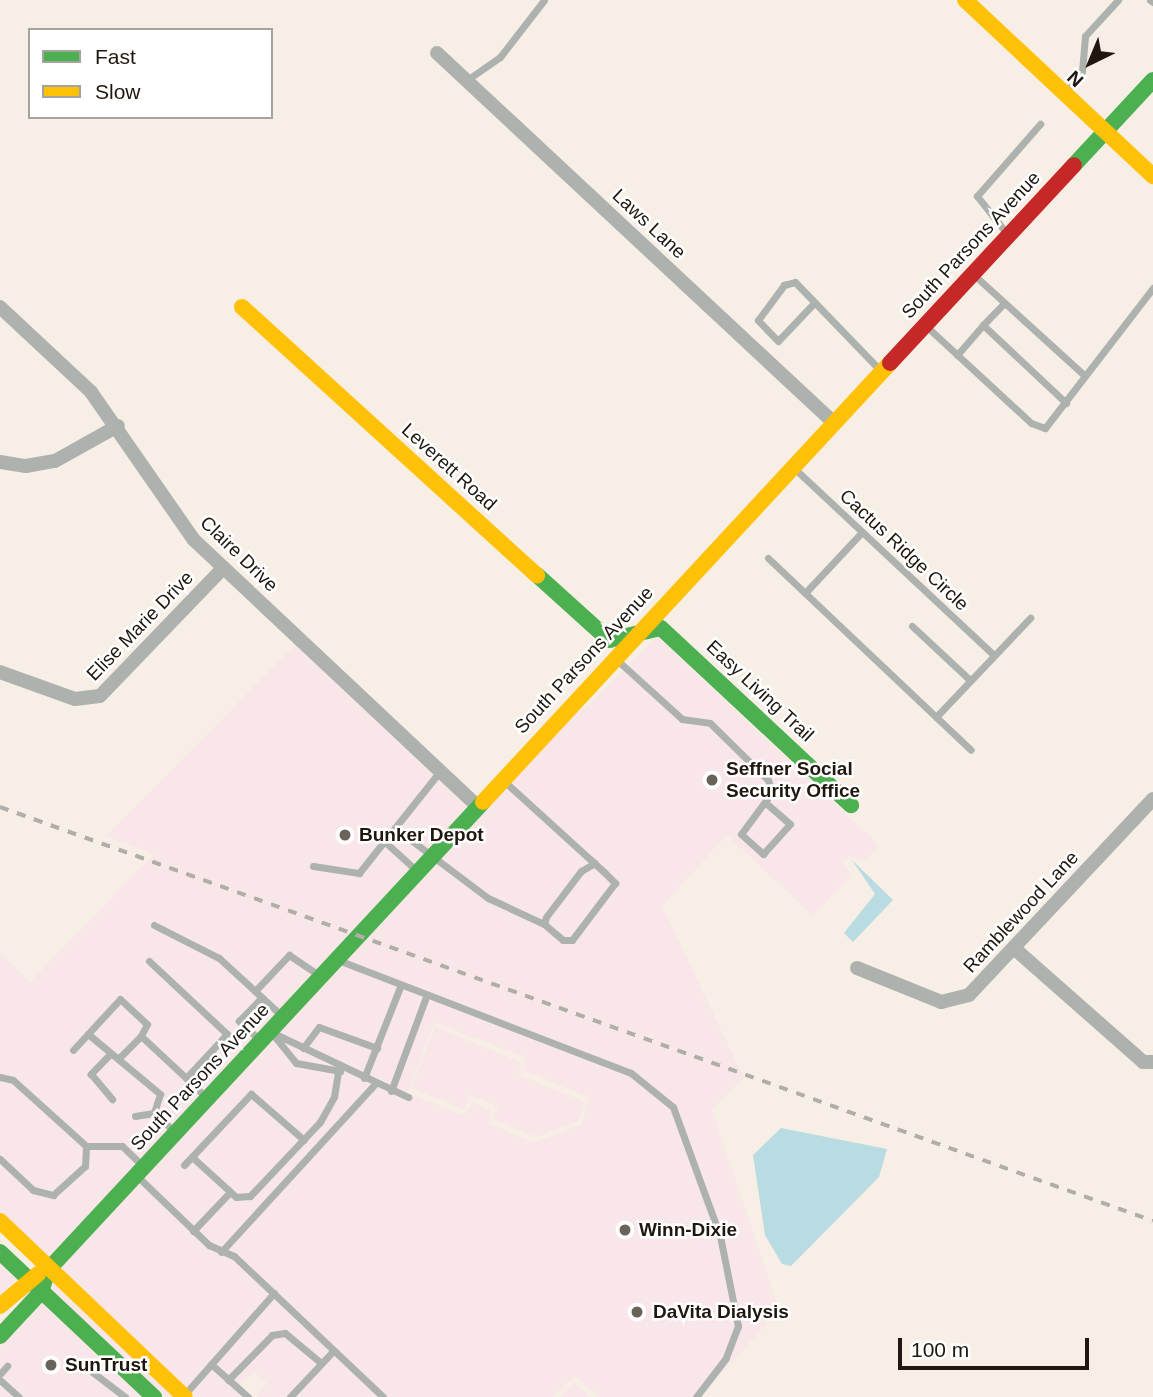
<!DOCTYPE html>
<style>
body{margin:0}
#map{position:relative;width:1153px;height:1397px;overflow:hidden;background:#f7eee6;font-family:Arial,sans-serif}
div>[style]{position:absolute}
.commercial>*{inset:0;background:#f8e6e8}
.water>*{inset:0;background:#b8dce2}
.lane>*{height:7px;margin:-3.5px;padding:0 3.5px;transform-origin:3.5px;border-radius:3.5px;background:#aeb2ae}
.street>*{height:14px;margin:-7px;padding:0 7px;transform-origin:7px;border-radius:7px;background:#aeb2ae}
.fast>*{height:16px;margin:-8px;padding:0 8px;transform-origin:8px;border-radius:8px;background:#4caf50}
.slow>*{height:16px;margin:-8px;padding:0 8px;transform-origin:8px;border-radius:8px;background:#ffc107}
.jam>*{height:16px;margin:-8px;padding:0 8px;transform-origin:8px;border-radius:8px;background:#c62828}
.rail>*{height:3.5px;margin-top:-1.75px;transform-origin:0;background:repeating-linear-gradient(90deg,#b1aeaa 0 9px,transparent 0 18px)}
.dots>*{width:19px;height:19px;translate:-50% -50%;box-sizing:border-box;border:4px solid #fff;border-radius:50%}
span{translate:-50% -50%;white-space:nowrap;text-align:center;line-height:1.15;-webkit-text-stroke:5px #fff;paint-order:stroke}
.street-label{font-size:19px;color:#20170f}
.poi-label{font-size:19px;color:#20170f;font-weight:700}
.left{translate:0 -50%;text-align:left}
.legend{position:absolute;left:28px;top:28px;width:245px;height:91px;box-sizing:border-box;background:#fff;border:2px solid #a6a29f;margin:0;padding:9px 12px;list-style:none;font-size:21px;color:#20170f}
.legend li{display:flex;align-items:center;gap:14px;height:35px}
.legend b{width:35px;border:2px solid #a6a29f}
.north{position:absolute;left:1055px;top:28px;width:70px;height:70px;-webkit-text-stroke:5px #fff;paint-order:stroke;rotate:223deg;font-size:19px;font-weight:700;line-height:28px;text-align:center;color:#20170f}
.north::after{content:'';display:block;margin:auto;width:24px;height:32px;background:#20170f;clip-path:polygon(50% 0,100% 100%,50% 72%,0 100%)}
.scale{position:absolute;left:898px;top:1338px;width:191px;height:32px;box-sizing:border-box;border:4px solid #20170f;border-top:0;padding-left:9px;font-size:21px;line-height:24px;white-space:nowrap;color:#20170f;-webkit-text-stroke:5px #fff;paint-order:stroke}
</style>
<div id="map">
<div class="commercial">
<div style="clip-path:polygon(evenodd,657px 636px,879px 845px,864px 861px,848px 856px,843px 863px,851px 875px,813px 916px,727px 835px,662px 906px,744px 1078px,712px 1110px,779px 1310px,700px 1397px,600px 1397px,575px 1376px,552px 1397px,257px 1397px,267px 1383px,255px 1372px,241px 1383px,249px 1397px,196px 1397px,58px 1269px,569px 716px,589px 705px,657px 636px,434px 1022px,525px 1057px,525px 1071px,589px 1097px,582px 1124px,534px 1143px,489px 1124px,490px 1110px,473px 1103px,463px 1115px,407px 1093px,434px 1022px)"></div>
<div style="clip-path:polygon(295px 645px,467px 807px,49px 1260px,0 1211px,0 953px,30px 982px,154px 854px,106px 836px)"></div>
<div style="clip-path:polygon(435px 1027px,522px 1063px,518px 1075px,585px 1102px,578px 1121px,536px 1137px,493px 1119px,498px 1106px,470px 1095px,464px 1109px,411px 1088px)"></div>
<div style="clip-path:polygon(0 1262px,17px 1279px,0 1296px)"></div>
<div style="clip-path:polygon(51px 1282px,175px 1397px,165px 1397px,49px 1289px)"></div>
<div style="clip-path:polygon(41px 1302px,143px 1397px,0 1397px,0 1346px)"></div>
<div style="clip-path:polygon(574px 1382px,590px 1397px,560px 1397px)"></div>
</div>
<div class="water">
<div style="clip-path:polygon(852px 860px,893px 900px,853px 942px,844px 933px,875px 894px)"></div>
<div style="clip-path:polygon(781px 1128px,887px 1149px,879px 1177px,791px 1266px,782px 1264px,765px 1235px,753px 1155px)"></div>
</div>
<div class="lane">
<div style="left:1150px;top:0;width:4px;rotate:34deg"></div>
<div style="left:467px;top:80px;width:40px;rotate:-34.9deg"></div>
<div style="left:500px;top:57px;width:72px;rotate:-52.3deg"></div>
<div style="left:1065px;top:92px;width:27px;rotate:-51deg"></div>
<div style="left:1082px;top:71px;width:35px;rotate:-85deg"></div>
<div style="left:1085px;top:36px;width:49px;rotate:-47.5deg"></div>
<div style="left:1008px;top:235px;width:50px;rotate:-128.5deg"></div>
<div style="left:977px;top:196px;width:96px;rotate:-48.8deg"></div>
<div style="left:974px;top:275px;width:150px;rotate:42.3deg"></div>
<div style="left:814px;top:303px;width:52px;rotate:133.5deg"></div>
<div style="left:778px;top:341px;width:29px;rotate:-134deg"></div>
<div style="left:758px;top:320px;width:44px;rotate:-53.4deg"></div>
<div style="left:784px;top:285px;width:11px;rotate:-15deg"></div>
<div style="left:795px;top:282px;width:124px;rotate:46deg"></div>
<div style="left:983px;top:325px;width:30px;rotate:-46deg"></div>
<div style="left:926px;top:326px;width:143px;rotate:42.7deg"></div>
<div style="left:1031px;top:423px;width:15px;rotate:20deg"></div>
<div style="left:1045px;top:428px;width:177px;rotate:-52.4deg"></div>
<div style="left:957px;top:355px;width:40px;rotate:-49deg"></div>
<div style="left:983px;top:325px;width:114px;rotate:43.2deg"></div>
<div style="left:795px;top:469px;width:272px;rotate:43.1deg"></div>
<div style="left:768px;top:558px;width:279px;rotate:43.4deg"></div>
<div style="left:805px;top:593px;width:83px;rotate:-46.9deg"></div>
<div style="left:912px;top:626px;width:79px;rotate:43deg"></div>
<div style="left:617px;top:660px;width:88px;rotate:42.2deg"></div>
<div style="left:682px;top:719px;width:28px;rotate:8deg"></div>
<div style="left:710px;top:723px;width:81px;rotate:44.5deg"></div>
<div style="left:768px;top:780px;width:13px;rotate:72deg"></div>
<div style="left:772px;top:792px;width:52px;rotate:126.4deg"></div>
<div style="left:741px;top:834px;width:30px;rotate:42deg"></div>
<div style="left:763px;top:854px;width:40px;rotate:-48deg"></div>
<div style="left:790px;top:824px;width:32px;rotate:-139deg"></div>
<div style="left:936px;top:717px;width:137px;rotate:-46.5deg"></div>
<div style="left:504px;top:781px;width:135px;rotate:42.3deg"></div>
<div style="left:604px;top:872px;width:16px;rotate:45deg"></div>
<div style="left:615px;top:883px;width:71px;rotate:127deg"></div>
<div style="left:572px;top:940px;width:9px;rotate:180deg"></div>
<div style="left:563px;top:940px;width:25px;rotate:-140deg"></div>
<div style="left:544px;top:924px;width:7px;rotate:-74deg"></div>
<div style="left:546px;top:917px;width:58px;rotate:-52.7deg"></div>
<div style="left:581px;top:871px;width:16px;rotate:-30deg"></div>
<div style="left:395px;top:828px;width:116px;rotate:37deg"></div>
<div style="left:488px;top:898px;width:62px;rotate:24.9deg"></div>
<div style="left:384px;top:841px;width:45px;rotate:42.3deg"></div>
<div style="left:313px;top:866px;width:47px;rotate:8.7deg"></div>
<div style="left:359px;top:873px;width:130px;rotate:-51.5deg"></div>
<div style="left:154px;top:925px;width:73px;rotate:26.9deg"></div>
<div style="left:219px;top:958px;width:84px;rotate:42.6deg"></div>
<div style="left:338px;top:960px;width:314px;rotate:21.1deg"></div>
<div style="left:631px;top:1073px;width:54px;rotate:39deg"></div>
<div style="left:673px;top:1107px;width:137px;rotate:70deg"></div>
<div style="left:720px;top:1236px;width:92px;rotate:78.7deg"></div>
<div style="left:738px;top:1326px;width:34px;rotate:111deg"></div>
<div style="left:726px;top:1358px;width:49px;rotate:127.6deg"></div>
<div style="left:149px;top:961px;width:107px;rotate:43.1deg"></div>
<div style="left:227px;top:1034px;width:60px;rotate:133deg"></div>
<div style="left:186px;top:1078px;width:29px;rotate:44deg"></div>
<div style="left:255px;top:991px;width:50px;rotate:-46.6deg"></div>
<div style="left:289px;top:955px;width:37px;rotate:34deg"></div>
<div style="left:271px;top:1032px;width:152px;rotate:25.4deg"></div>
<div style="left:271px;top:1032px;width:40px;rotate:51deg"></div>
<div style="left:296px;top:1063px;width:45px;rotate:10.3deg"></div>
<div style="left:88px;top:1034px;width:94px;rotate:39.8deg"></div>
<div style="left:160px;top:1094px;width:20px;rotate:108deg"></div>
<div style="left:154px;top:1113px;width:28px;rotate:42deg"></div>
<div style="left:261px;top:1041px;width:30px;rotate:-138deg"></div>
<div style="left:239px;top:1021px;width:33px;rotate:-46deg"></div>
<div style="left:303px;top:1048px;width:26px;rotate:-53deg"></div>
<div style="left:319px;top:1027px;width:62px;rotate:19.9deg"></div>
<div style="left:73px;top:1050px;width:69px;rotate:-47.3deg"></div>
<div style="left:120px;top:999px;width:37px;rotate:43deg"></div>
<div style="left:147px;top:1024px;width:13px;rotate:117deg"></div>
<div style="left:141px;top:1036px;width:62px;rotate:43deg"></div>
<div style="left:110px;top:1054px;width:28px;rotate:134deg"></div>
<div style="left:91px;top:1074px;width:33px;rotate:50deg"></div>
<div style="left:120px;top:1057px;width:30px;rotate:-45deg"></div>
<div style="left:0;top:1077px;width:13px;rotate:13deg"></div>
<div style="left:13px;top:1080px;width:98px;rotate:42.1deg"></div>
<div style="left:364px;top:1078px;width:98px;rotate:-68.4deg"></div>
<div style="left:391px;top:1091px;width:100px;rotate:-69.6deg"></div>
<div style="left:135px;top:1116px;width:19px;rotate:-9deg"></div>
<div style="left:86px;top:1146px;width:36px"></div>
<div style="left:122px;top:1146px;width:30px;rotate:44deg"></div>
<div style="left:192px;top:1157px;width:59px;rotate:42.3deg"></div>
<div style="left:236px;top:1197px;width:14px;rotate:-4deg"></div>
<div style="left:250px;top:1196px;width:102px;rotate:-46.6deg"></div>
<div style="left:320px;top:1122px;width:29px;rotate:-61deg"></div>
<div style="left:334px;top:1097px;width:26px;rotate:-81deg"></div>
<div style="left:0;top:1159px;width:45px;rotate:43.2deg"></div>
<div style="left:33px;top:1190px;width:21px;rotate:14deg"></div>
<div style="left:53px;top:1195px;width:43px;rotate:-42.2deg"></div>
<div style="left:85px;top:1166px;width:20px;rotate:-87deg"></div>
<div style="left:184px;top:1165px;width:98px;rotate:-46.7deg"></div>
<div style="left:251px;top:1094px;width:70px;rotate:41deg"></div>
<div style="left:137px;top:1176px;width:100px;rotate:43.8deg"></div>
<div style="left:209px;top:1245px;width:27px;rotate:24deg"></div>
<div style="left:234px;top:1256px;width:205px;rotate:43.4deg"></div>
<div style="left:193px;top:1231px;width:54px;rotate:-46.5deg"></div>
<div style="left:221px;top:1252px;width:228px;rotate:-47.5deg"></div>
<div style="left:211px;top:1364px;width:50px;rotate:41.7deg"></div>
<div style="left:91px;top:1371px;width:43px;rotate:37.4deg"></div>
<div style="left:0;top:1374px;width:11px;rotate:-49deg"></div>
<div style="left:0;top:1380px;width:25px;rotate:42deg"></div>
<div style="left:228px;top:1380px;width:63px;rotate:-45.6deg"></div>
<div style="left:272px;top:1335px;width:13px;rotate:-9deg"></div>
<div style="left:285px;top:1333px;width:47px;rotate:39.8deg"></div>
<div style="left:184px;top:1395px;width:136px;rotate:-48.6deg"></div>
<div style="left:290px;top:1397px;width:64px;rotate:-46.9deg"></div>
</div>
<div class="street">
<div style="left:437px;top:53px;width:543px;rotate:42.98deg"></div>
<div style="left:0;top:307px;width:125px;rotate:43deg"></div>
<div style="left:91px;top:392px;width:180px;rotate:55.2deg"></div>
<div style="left:194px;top:540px;width:388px;rotate:43.2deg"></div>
<div style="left:0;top:462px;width:26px;rotate:9deg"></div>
<div style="left:26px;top:466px;width:29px;rotate:-10deg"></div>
<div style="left:55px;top:461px;width:72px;rotate:-29.1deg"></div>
<div style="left:0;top:672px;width:80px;rotate:19.8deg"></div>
<div style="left:75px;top:699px;width:25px;rotate:-7deg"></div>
<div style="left:100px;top:696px;width:178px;rotate:-46.1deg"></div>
<div style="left:1015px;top:949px;width:171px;rotate:41.4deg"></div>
<div style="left:1143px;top:1062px;width:10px"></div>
<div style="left:857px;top:968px;width:91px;rotate:22deg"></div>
<div style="left:941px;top:1002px;width:29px;rotate:-14deg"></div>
<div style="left:969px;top:995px;width:269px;rotate:-46.8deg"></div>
</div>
<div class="fast">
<div style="left:1074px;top:165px;width:116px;rotate:-47.1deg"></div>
<div style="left:537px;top:575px;width:97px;rotate:42.1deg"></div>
<div style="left:609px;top:640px;width:53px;rotate:-13deg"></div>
<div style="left:661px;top:628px;width:260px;rotate:43deg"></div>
<div style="left:0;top:1252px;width:212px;rotate:43.3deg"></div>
<div style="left:0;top:1336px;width:60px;rotate:-47deg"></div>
<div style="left:41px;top:1292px;width:23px;rotate:-72deg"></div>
<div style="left:48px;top:1270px;width:639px;rotate:-47.09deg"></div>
</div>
<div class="slow">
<div style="left:965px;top:0;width:258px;rotate:43.1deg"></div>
<div style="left:242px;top:307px;width:399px;rotate:42.3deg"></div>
<div style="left:483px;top:802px;width:599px;rotate:-47.17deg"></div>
<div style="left:0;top:1221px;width:255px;rotate:43.6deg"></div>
<div style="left:0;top:1306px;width:50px;rotate:-40.1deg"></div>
</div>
<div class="jam">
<div style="left:890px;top:363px;width:270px;rotate:-47.1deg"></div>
</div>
<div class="rail">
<div style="left:0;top:807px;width:1225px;rotate:19.75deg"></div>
</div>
<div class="dots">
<div style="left:712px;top:780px;background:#6b625a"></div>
<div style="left:345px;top:835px;background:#6b625a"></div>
<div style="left:625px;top:1230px;background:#6b625a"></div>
<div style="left:637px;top:1312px;background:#6b625a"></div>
<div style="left:51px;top:1365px;background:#6b625a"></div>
</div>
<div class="street-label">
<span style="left:649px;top:224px;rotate:43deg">Laws Lane</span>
<span style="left:971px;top:245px;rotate:-47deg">South Parsons Avenue</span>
<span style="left:449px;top:467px;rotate:42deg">Leverett Road</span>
<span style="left:904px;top:550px;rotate:43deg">Cactus Ridge Circle</span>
<span style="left:239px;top:554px;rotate:44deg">Claire Drive</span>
<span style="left:140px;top:626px;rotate:-46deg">Elise Marie Drive</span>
<span style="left:584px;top:660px;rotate:-47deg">South Parsons Avenue</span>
<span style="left:760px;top:691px;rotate:43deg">Easy Living Trail</span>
<span style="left:1021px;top:912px;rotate:-47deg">Ramblewood Lane</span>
<span style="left:200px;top:1077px;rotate:-47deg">South Parsons Avenue</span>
</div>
<div class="poi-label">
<span class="left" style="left:726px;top:780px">Seffner Social<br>Security Office</span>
<span class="left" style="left:359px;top:835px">Bunker Depot</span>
<span class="left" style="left:639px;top:1230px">Winn-Dixie</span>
<span class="left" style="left:653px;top:1312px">DaVita Dialysis</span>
<span class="left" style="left:65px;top:1365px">SunTrust</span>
</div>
<ul class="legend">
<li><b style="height:9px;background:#4caf50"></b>Fast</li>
<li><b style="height:9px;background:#ffc107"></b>Slow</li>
</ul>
<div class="north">N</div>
<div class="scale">100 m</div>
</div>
